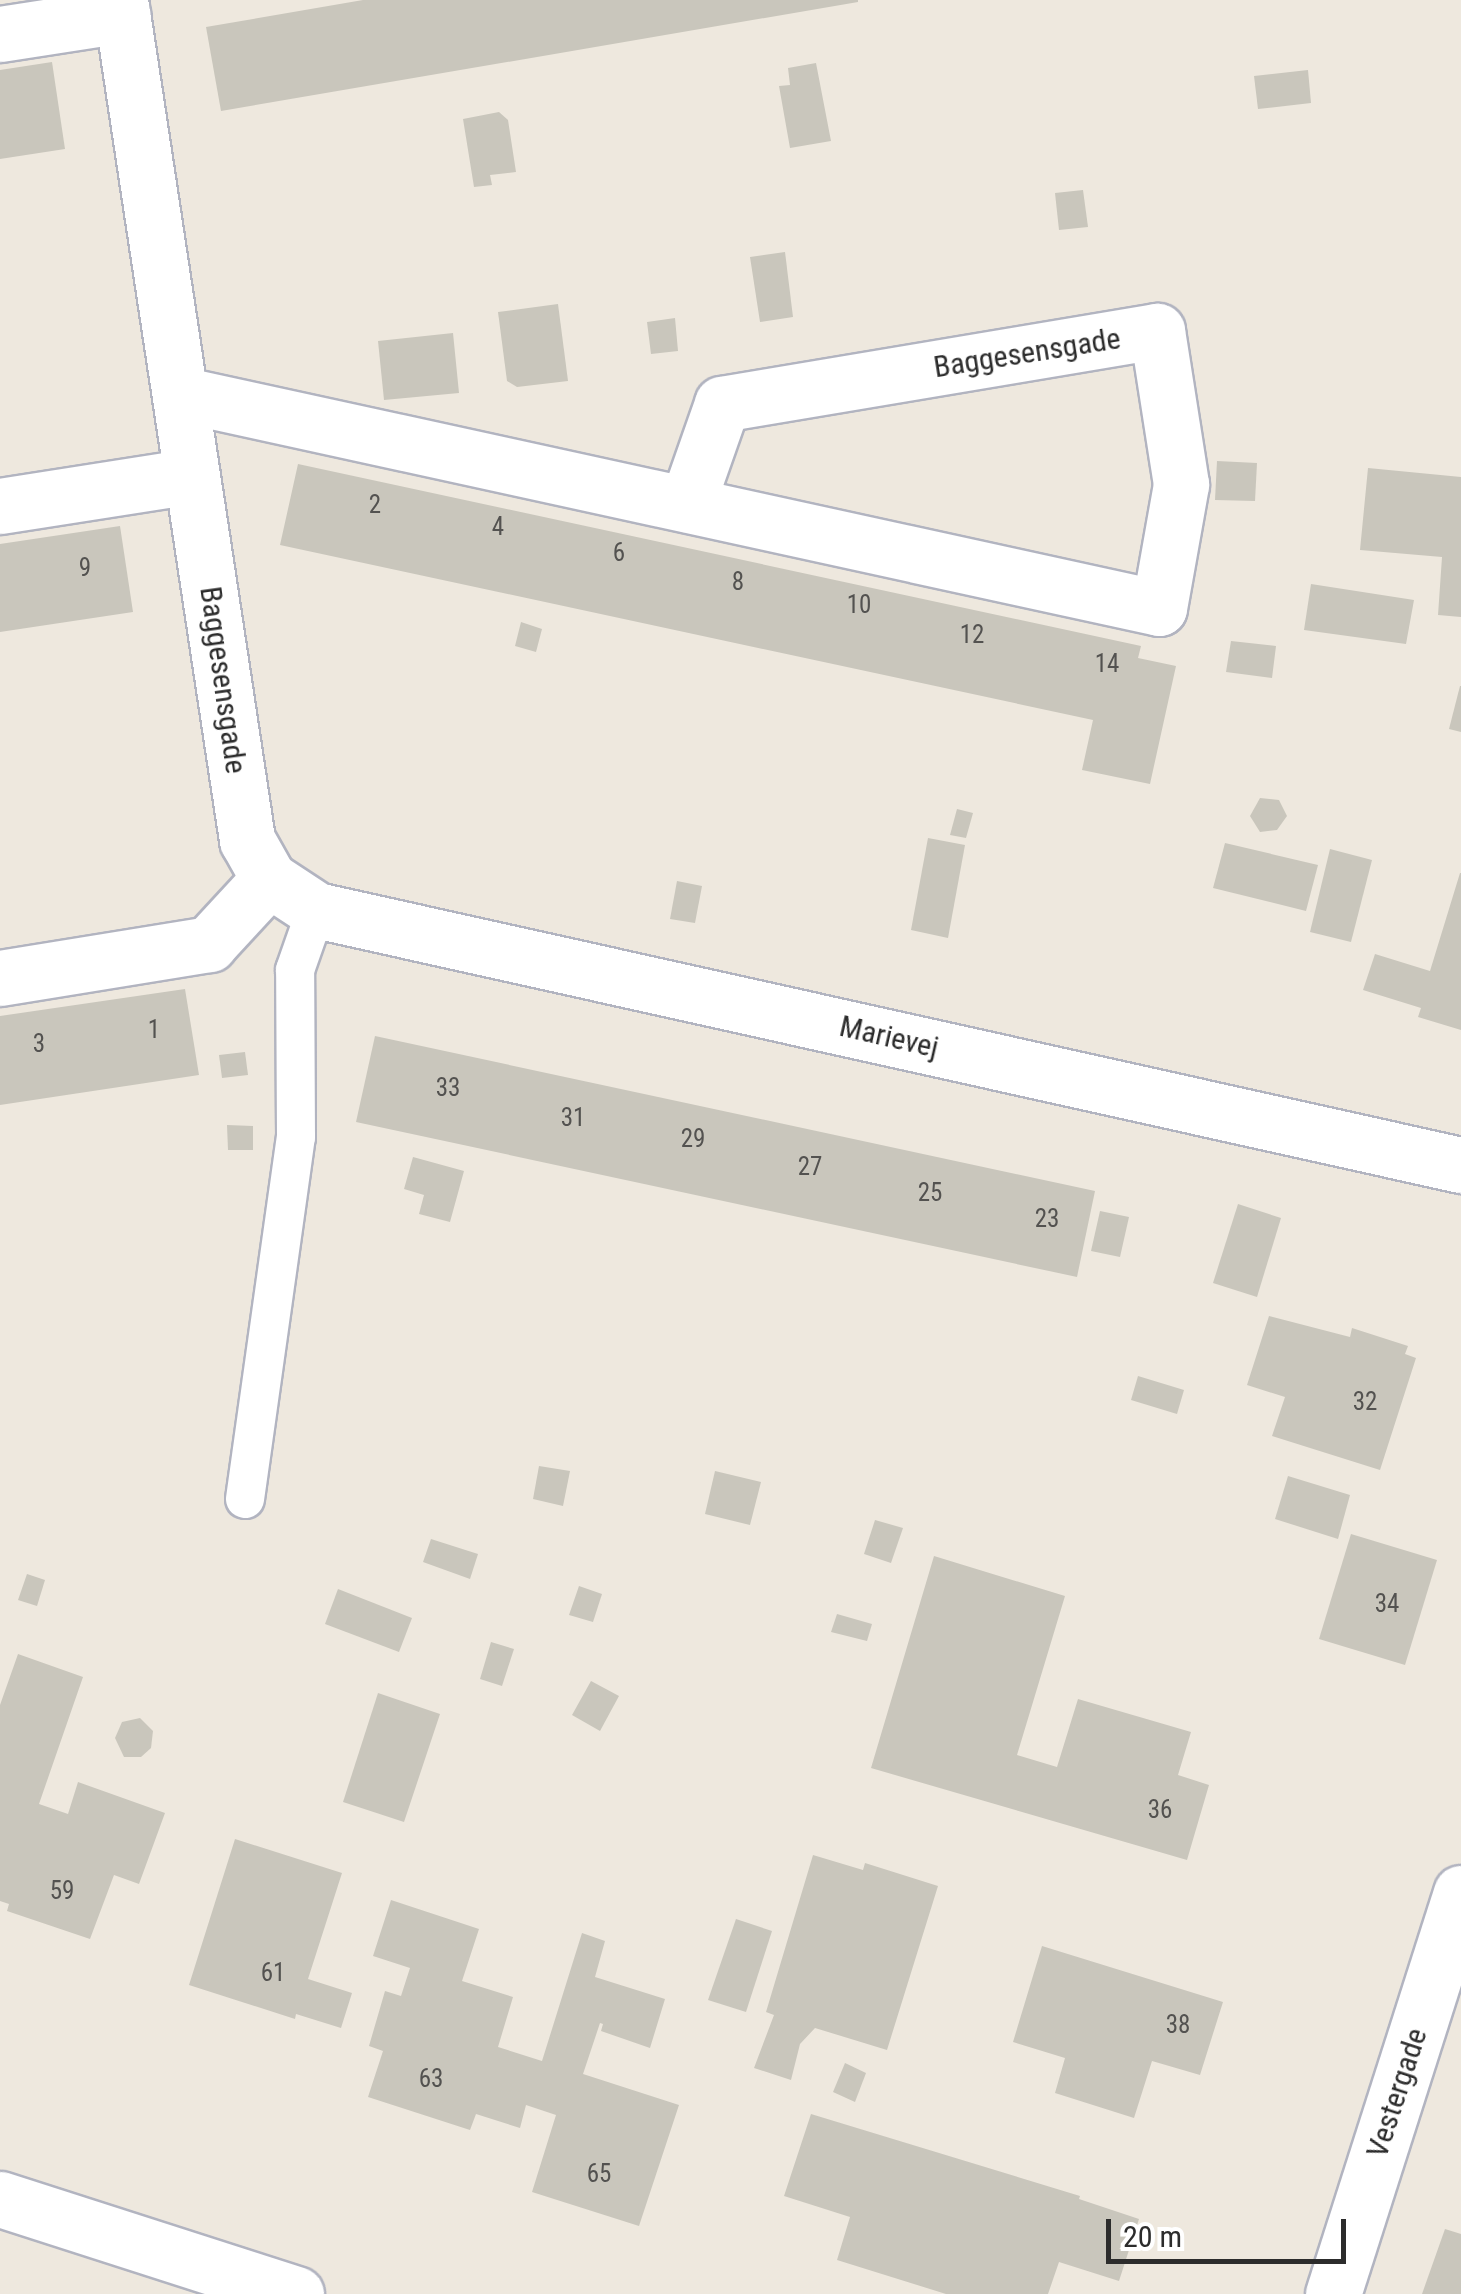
<!DOCTYPE html>
<style>
body{margin:0}
#map{position:relative;width:1461px;height:2294px;overflow:hidden;background:#eee8de;font-family:"Roboto Condensed",sans-serif}
div>[style]{position:absolute}
.building>*{inset:0;background:#c9c6bc}
.roads{filter:drop-shadow(2px 0 #b2b4c0) drop-shadow(-2px 0 #b2b4c0) drop-shadow(0 2px #b2b4c0) drop-shadow(0 -2px #b2b4c0)}
.lane>*{height:38px;margin:-19px;padding:0 19px;transform-origin:19px;border-radius:19px;background:#fff}
.street>*{height:55px;margin:-27.5px;padding:0 27.5px;transform-origin:27.5px;border-radius:27.5px;background:#fff}
.secondary>*{height:55px;margin:-27.5px;padding:0 27.5px;transform-origin:27.5px;border-radius:27.5px;background:#fff}
span{translate:-50% -50%;white-space:nowrap;text-align:center;line-height:1.15;-webkit-text-stroke:8px #fff;paint-order:stroke}
.number-label{font-size:25px;color:#535250}
.number-label span{-webkit-text-stroke-width:0}
.street-label{font-size:30px;color:#2c2c2c}
.scale{position:absolute;left:1106px;top:2219px;width:240px;height:45px;box-sizing:border-box;border:5px solid #2c2c2c;border-top:0;padding-left:12px;font-size:30px;line-height:35px;white-space:nowrap;color:#2c2c2c;-webkit-text-stroke:8px #fff;paint-order:stroke}
</style>
<div id="map">
<div class="building">
<div style="clip-path:polygon(363px 0,858px 0,858px 2px,221px 111px,206px 27px)"></div>
<div style="clip-path:polygon(52px 62px,65px 149px,0 159px,0 70px)"></div>
<div style="clip-path:polygon(816px 63px,831px 141px,790px 148px,779px 86px,790px 85px,788px 68px)"></div>
<div style="clip-path:polygon(1308px 70px,1311px 103px,1258px 109px,1254px 76px)"></div>
<div style="clip-path:polygon(499px 112px,508px 120px,516px 172px,490px 175px,492px 185px,474px 187px,463px 119px)"></div>
<div style="clip-path:polygon(1083px 190px,1088px 227px,1059px 230px,1055px 193px)"></div>
<div style="clip-path:polygon(785px 252px,793px 317px,760px 322px,750px 257px)"></div>
<div style="clip-path:polygon(558px 304px,568px 381px,517px 387px,507px 381px,498px 312px)"></div>
<div style="clip-path:polygon(675px 318px,678px 351px,651px 354px,647px 322px)"></div>
<div style="clip-path:polygon(453px 333px,459px 393px,384px 400px,378px 341px)"></div>
<div style="clip-path:polygon(1217px 461px,1257px 463px,1255px 501px,1215px 500px)"></div>
<div style="clip-path:polygon(298px 464px,1141px 646px,1138px 658px,1176px 666px,1150px 784px,1082px 770px,1093px 720px,280px 545px)"></div>
<div style="clip-path:polygon(1368px 468px,1461px 477px,1461px 617px,1438px 615px,1442px 557px,1360px 550px)"></div>
<div style="clip-path:polygon(120px 526px,133px 612px,0 632px,0 544px)"></div>
<div style="clip-path:polygon(1311px 584px,1414px 600px,1406px 644px,1304px 630px)"></div>
<div style="clip-path:polygon(521px 622px,542px 629px,536px 652px,515px 646px)"></div>
<div style="clip-path:polygon(1231px 641px,1276px 646px,1272px 678px,1226px 672px)"></div>
<div style="clip-path:polygon(1460px 686px,1461px 686px,1461px 732px,1449px 729px)"></div>
<div style="clip-path:polygon(1260px 798px,1279px 800px,1287px 816px,1277px 830px,1260px 832px,1250px 816px)"></div>
<div style="clip-path:polygon(957px 809px,973px 813px,966px 838px,950px 835px)"></div>
<div style="clip-path:polygon(928px 838px,965px 845px,948px 938px,911px 930px)"></div>
<div style="clip-path:polygon(1225px 843px,1318px 865px,1306px 911px,1213px 888px)"></div>
<div style="clip-path:polygon(1330px 849px,1372px 860px,1351px 942px,1310px 932px)"></div>
<div style="clip-path:polygon(1460px 873px,1461px 873px,1461px 1030px,1418px 1017px,1421px 1008px,1363px 990px,1375px 954px,1430px 971px)"></div>
<div style="clip-path:polygon(677px 881px,702px 886px,695px 923px,670px 919px)"></div>
<div style="clip-path:polygon(185px 989px,199px 1075px,0 1105px,0 1016px)"></div>
<div style="clip-path:polygon(375px 1036px,1095px 1191px,1077px 1277px,356px 1122px)"></div>
<div style="clip-path:polygon(245px 1052px,248px 1075px,222px 1078px,219px 1055px)"></div>
<div style="clip-path:polygon(227px 1125px,253px 1126px,253px 1150px,228px 1150px)"></div>
<div style="clip-path:polygon(413px 1157px,464px 1171px,450px 1222px,419px 1214px,424px 1195px,404px 1189px)"></div>
<div style="clip-path:polygon(1238px 1204px,1281px 1218px,1257px 1297px,1213px 1283px)"></div>
<div style="clip-path:polygon(1100px 1211px,1129px 1217px,1120px 1257px,1091px 1251px)"></div>
<div style="clip-path:polygon(1269px 1316px,1350px 1337px,1352px 1328px,1408px 1346px,1405px 1354px,1416px 1358px,1380px 1470px,1272px 1436px,1285px 1397px,1247px 1385px)"></div>
<div style="clip-path:polygon(1138px 1376px,1184px 1390px,1177px 1414px,1131px 1400px)"></div>
<div style="clip-path:polygon(539px 1466px,570px 1471px,563px 1506px,533px 1499px)"></div>
<div style="clip-path:polygon(715px 1471px,761px 1482px,750px 1525px,705px 1514px)"></div>
<div style="clip-path:polygon(1288px 1476px,1350px 1495px,1338px 1539px,1275px 1519px)"></div>
<div style="clip-path:polygon(875px 1520px,903px 1528px,891px 1563px,864px 1554px)"></div>
<div style="clip-path:polygon(1351px 1534px,1437px 1560px,1405px 1665px,1319px 1639px)"></div>
<div style="clip-path:polygon(431px 1539px,478px 1554px,470px 1579px,423px 1562px)"></div>
<div style="clip-path:polygon(934px 1556px,1065px 1596px,1017px 1755px,1057px 1767px,1078px 1699px,1191px 1732px,1178px 1775px,1209px 1785px,1187px 1860px,871px 1768px)"></div>
<div style="clip-path:polygon(27px 1574px,45px 1580px,37px 1606px,18px 1600px)"></div>
<div style="clip-path:polygon(579px 1586px,602px 1594px,593px 1622px,569px 1615px)"></div>
<div style="clip-path:polygon(338px 1589px,412px 1618px,399px 1652px,325px 1624px)"></div>
<div style="clip-path:polygon(837px 1614px,872px 1624px,867px 1641px,831px 1632px)"></div>
<div style="clip-path:polygon(491px 1642px,514px 1649px,502px 1686px,480px 1679px)"></div>
<div style="clip-path:polygon(18px 1654px,83px 1677px,39px 1804px,68px 1814px,78px 1782px,165px 1813px,139px 1884px,114px 1875px,90px 1939px,7px 1911px,9px 1904px,0 1901px,0 1705px)"></div>
<div style="clip-path:polygon(591px 1681px,619px 1696px,600px 1731px,572px 1715px)"></div>
<div style="clip-path:polygon(378px 1693px,440px 1714px,404px 1822px,343px 1802px)"></div>
<div style="clip-path:polygon(140px 1718px,153px 1731px,151px 1748px,141px 1757px,124px 1757px,115px 1738px,122px 1722px)"></div>
<div style="clip-path:polygon(235px 1839px,342px 1873px,308px 1979px,352px 1993px,341px 2028px,296px 2014px,295px 2019px,189px 1985px)"></div>
<div style="clip-path:polygon(813px 1855px,863px 1870px,865px 1863px,938px 1886px,887px 2050px,815px 2028px,800px 2044px,791px 2080px,754px 2068px,774px 2015px,766px 2012px)"></div>
<div style="clip-path:polygon(391px 1900px,479px 1929px,462px 1981px,513px 1997px,498px 2047px,542px 2061px,582px 1933px,605px 1941px,595px 1977px,665px 1999px,650px 2048px,601px 2031px,603px 2024px,600px 2023px,583px 2074px,679px 2105px,639px 2226px,532px 2192px,556px 2115px,526px 2105px,520px 2128px,476px 2114px,470px 2130px,368px 2097px,383px 2051px,369px 2046px,385px 1991px,401px 1996px,410px 1968px,373px 1956px)"></div>
<div style="clip-path:polygon(736px 1919px,772px 1931px,746px 2012px,708px 2000px)"></div>
<div style="clip-path:polygon(1042px 1946px,1223px 2002px,1200px 2075px,1152px 2061px,1134px 2118px,1055px 2093px,1065px 2058px,1013px 2042px)"></div>
<div style="clip-path:polygon(845px 2063px,866px 2073px,855px 2102px,833px 2092px)"></div>
<div style="clip-path:polygon(811px 2114px,1080px 2196px,1079px 2199px,1139px 2219px,1119px 2281px,1059px 2262px,1048px 2294px,946px 2294px,837px 2260px,850px 2217px,784px 2196px)"></div>
<div style="clip-path:polygon(1445px 2229px,1461px 2234px,1461px 2294px,1422px 2294px)"></div>
</div>
<div class="roads">
<div class="lane">
<div style="left:245px;top:1499px;width:366px;rotate:-82deg"></div>
<div style="left:296px;top:1137px;width:167px;rotate:-90.3deg"></div>
<div style="left:295px;top:970px;width:64px;rotate:-70.7deg"></div>
</div>
<div class="street">
<div style="left:120px;top:0;width:850px;rotate:81.4deg"></div>
<div style="left:247px;top:840px;width:45px;rotate:60.6deg"></div>
<div style="left:269px;top:879px;width:56px;rotate:33.4deg"></div>
<div style="left:316px;top:910px;width:1173px;rotate:12.56deg"></div>
<div style="left:0;top:34px;width:124px;rotate:-8.8deg"></div>
<div style="left:180px;top:394px;width:1002px;rotate:12.33deg"></div>
<div style="left:1159px;top:608px;width:126px;rotate:-79.9deg"></div>
<div style="left:1181px;top:484px;width:155px;rotate:-98.9deg"></div>
<div style="left:1157px;top:331px;width:441px;rotate:170.5deg"></div>
<div style="left:722px;top:404px;width:106px;rotate:109.3deg"></div>
<div style="left:0;top:506px;width:194px;rotate:-8.9deg"></div>
<div style="left:0;top:978px;width:212px;rotate:-9.2deg"></div>
<div style="left:209px;top:944px;width:88px;rotate:-47.3deg"></div>
<div style="left:1333px;top:2294px;width:421px;rotate:-72.3deg"></div>
</div>
<div class="secondary">
<div style="left:0;top:2199px;width:311px;rotate:17.8deg"></div>
</div>
</div>
<div class="number-label">
<span style="left:375px;top:505px">2</span>
<span style="left:498px;top:527px">4</span>
<span style="left:619px;top:553px">6</span>
<span style="left:85px;top:568px">9</span>
<span style="left:738px;top:582px">8</span>
<span style="left:859px;top:605px">10</span>
<span style="left:972px;top:635px">12</span>
<span style="left:1107px;top:664px">14</span>
<span style="left:154px;top:1030px">1</span>
<span style="left:39px;top:1044px">3</span>
<span style="left:448px;top:1088px">33</span>
<span style="left:573px;top:1118px">31</span>
<span style="left:693px;top:1139px">29</span>
<span style="left:810px;top:1167px">27</span>
<span style="left:930px;top:1193px">25</span>
<span style="left:1047px;top:1219px">23</span>
<span style="left:1365px;top:1402px">32</span>
<span style="left:1387px;top:1604px">34</span>
<span style="left:1160px;top:1810px">36</span>
<span style="left:62px;top:1891px">59</span>
<span style="left:273px;top:1973px">61</span>
<span style="left:1178px;top:2025px">38</span>
<span style="left:431px;top:2079px">63</span>
<span style="left:599px;top:2174px">65</span>
</div>
<div class="street-label">
<span style="left:1027px;top:353px;rotate:-9deg">Baggesensgade</span>
<span style="left:223px;top:680px;rotate:82deg">Baggesensgade</span>
<span style="left:889px;top:1037px;rotate:13deg">Marievej</span>
<span style="left:1397px;top:2093px;rotate:-72deg">Vestergade</span>
</div>
<div class="scale">20 m</div>
</div>
